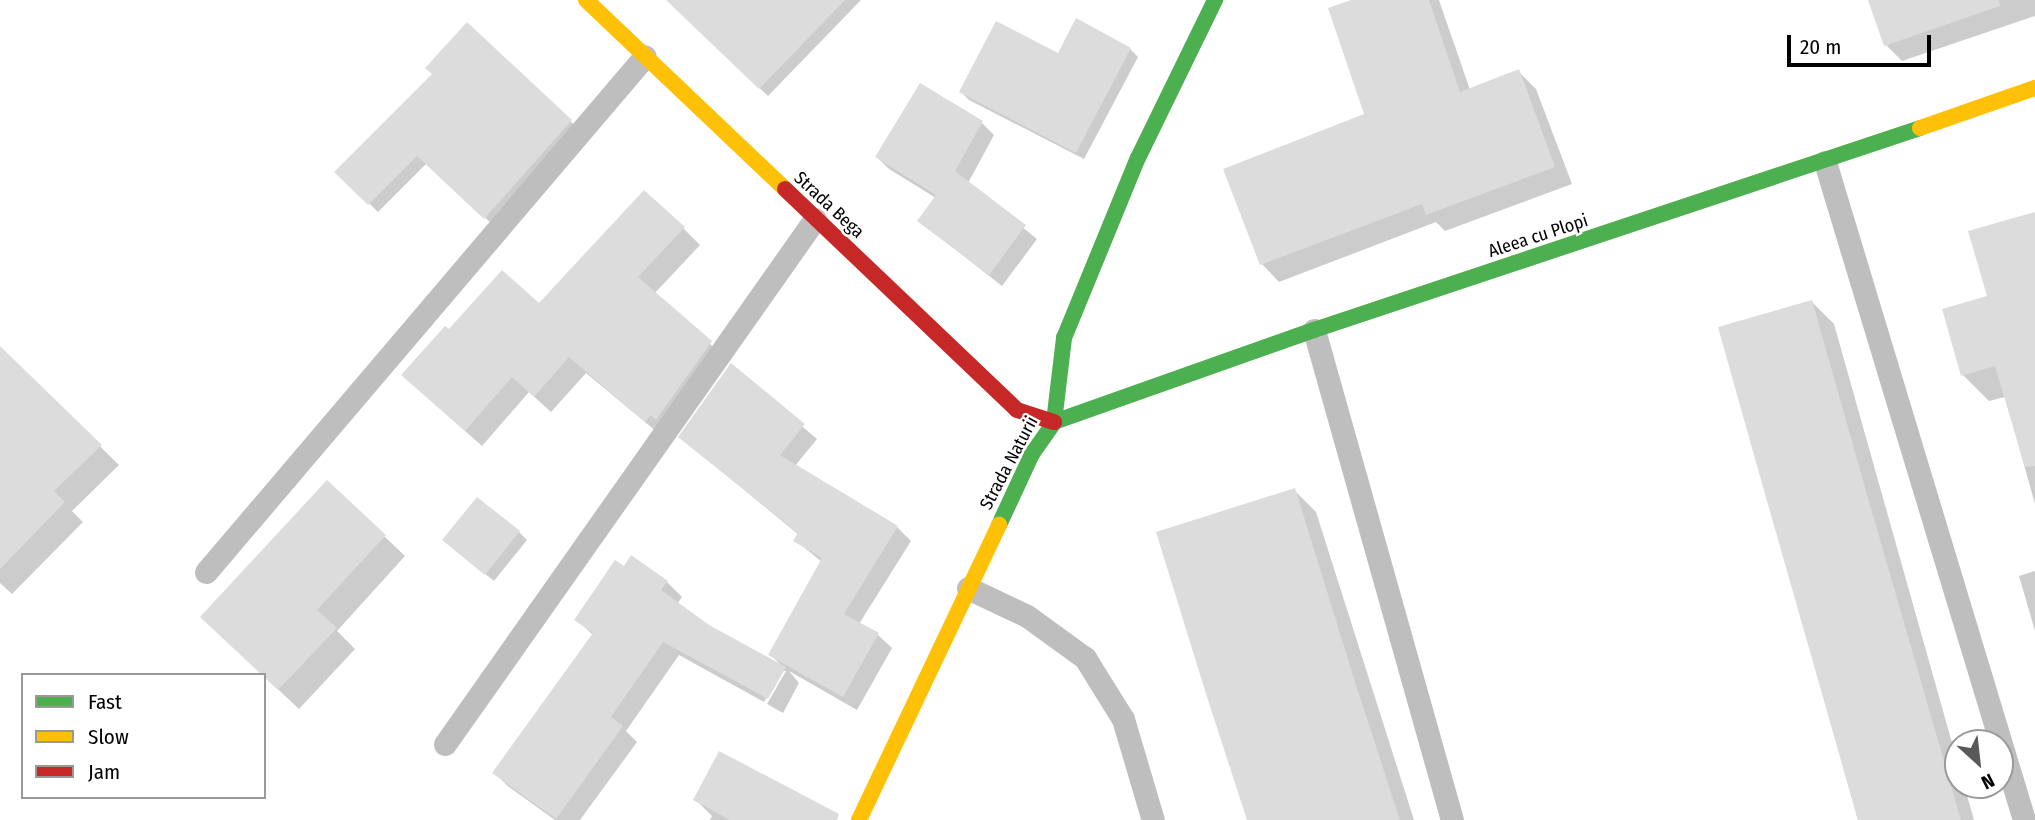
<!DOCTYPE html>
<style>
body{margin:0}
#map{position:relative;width:2035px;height:820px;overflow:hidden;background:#fff;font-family:"Fira Sans Condensed",sans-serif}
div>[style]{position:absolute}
.shadow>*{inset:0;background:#0003}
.building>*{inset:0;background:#dcdcdc}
.lane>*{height:23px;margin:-11.5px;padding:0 11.5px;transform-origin:11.5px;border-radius:11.5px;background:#bebebe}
.fast>*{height:16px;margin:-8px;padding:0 8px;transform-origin:8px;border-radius:8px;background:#4caf50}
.slow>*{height:16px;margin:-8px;padding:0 8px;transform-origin:8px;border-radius:8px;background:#ffc107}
.jam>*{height:16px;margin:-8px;padding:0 8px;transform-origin:8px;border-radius:8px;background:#c62828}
span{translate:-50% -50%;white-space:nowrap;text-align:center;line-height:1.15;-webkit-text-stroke:5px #fff;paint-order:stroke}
.street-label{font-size:18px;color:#000}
.legend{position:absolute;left:21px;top:673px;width:245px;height:126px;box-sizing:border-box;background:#fff;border:2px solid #999;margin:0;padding:9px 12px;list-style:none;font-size:21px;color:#000}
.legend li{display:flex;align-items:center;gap:14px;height:35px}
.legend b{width:35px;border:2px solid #999}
.north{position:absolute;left:1944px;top:729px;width:70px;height:70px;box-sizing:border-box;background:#fff;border:2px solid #999;border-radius:50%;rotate:153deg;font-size:19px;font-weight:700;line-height:28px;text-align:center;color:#000}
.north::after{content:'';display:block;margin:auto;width:24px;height:32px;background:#595959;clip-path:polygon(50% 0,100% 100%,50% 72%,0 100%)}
.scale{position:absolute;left:1787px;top:35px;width:144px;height:32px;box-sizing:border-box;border:4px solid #000;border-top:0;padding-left:9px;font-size:21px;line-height:24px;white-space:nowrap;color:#000;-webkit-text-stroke:5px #fff;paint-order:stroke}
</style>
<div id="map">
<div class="shadow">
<div style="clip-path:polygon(688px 0,861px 0,768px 96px,678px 10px)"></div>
<div style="clip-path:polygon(1357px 0,1439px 0,1470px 90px,1518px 71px,1536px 89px,1572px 184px,1445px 231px,1436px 222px,1279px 282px,1262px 264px,1226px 170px,1367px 115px)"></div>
<div style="clip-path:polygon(1870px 0,2035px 0,2035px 16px,1902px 61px,1886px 45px)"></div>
<div style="clip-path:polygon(467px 25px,579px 129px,493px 225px,427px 163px,378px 212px,337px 172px,434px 74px)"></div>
<div style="clip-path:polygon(1130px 49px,1138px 57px,1084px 159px,969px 100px,961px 92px,1059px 55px)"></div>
<div style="clip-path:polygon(982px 123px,994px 135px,968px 183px,1037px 239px,1002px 286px,919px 221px,936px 198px,889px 169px,877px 157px)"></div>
<div style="clip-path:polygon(2035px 217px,2035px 504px,2005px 397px,1989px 401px,1963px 375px,1989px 297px)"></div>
<div style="clip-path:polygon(683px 228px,700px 245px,654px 294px,727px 359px,663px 437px,586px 373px,551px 412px,529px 392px,482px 446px,420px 391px,449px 331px,539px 305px)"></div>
<div style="clip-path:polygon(1812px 302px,1834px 324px,1958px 764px,1958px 785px,1964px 785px,1974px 820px,1858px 820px,1720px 328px)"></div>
<div style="clip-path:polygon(18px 366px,119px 465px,72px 511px,83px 522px,12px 594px,0 583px,0 383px)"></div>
<div style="clip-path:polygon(731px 366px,817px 439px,795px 466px,897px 527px,911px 541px,859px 624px,878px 635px,892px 648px,857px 710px,789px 671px,799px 683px,783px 713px,767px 704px,786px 671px,782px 671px,764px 702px,679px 655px,626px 731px,637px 742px,580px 820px,555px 820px,509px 787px,494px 773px,593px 635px,576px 619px,667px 582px,682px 597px,677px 604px,708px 626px,780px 664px,770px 654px,822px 562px,795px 540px,799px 535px,680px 437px)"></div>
<div style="clip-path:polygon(327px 482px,405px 556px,337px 631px,355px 649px,299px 709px,264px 676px)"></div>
<div style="clip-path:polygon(1294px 490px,1316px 512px,1414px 820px,1249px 820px)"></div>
<div style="clip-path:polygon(519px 532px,527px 540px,494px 581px,453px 548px)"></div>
<div style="clip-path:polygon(2035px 571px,2035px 631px,2019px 576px)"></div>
<div style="clip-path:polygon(695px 799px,818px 820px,710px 820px,712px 816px)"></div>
</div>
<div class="building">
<div style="clip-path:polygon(666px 0,845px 0,759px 89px)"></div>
<div style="clip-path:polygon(1351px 0,1429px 0,1460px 92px,1519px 69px,1555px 167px,1426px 215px,1422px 204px,1260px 265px,1223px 169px,1364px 114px,1328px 8px)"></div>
<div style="clip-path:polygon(1868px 0,1999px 0,2000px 6px,1884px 46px)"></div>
<div style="clip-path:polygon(1076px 18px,1131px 48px,1076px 153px,959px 92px,996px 21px,1058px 53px)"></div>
<div style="clip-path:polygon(467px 22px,572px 120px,484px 219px,417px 156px,368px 205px,334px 172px,432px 74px,425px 68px)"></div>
<div style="clip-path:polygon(920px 83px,983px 121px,955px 171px,1026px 225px,989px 275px,917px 221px,936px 195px,875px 157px)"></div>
<div style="clip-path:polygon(644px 190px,685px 227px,638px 277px,712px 341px,656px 420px,651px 415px,645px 422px,569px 357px,534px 397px,512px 377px,465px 431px,401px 375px,445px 326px,449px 329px,502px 270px,539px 303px)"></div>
<div style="clip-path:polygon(2035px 212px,2035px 466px,2025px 467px,1995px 366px,1961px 376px,1942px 309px,1987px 296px,1968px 231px)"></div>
<div style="clip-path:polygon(1812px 300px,1864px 484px,1961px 820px,1858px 820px,1759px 473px,1718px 327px)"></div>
<div style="clip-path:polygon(0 346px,102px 445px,54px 491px,65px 502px,0 569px)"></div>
<div style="clip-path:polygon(731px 363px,805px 424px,780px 455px,898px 526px,844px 614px,879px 633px,843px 697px,768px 655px,822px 558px,793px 541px,798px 533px,678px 437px)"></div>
<div style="clip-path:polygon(327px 480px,386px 535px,317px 610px,337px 628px,278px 690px,200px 617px)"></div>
<div style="clip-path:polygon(1295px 488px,1356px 685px,1400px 820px,1247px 820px,1207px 697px,1156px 532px)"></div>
<div style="clip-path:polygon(477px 497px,520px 531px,485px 575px,442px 540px)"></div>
<div style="clip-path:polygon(631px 555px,668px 581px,661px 590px,709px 625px,786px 667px,768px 699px,663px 642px,611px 717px,623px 726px,556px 819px,492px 773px,593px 633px,574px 620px,615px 560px,624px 566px)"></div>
<div style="clip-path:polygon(719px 751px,839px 814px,837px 820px,730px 820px,693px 800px)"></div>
</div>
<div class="lane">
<div style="left:1825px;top:162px;width:687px;rotate:73.17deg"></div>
<div style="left:1314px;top:330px;width:509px;rotate:74.27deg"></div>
<div style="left:206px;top:572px;width:677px;rotate:-49.61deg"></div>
<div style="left:968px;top:588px;width:65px;rotate:25.4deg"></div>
<div style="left:1027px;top:616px;width:72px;rotate:35.9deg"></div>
<div style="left:1085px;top:658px;width:72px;rotate:58.1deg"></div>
<div style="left:1123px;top:719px;width:105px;rotate:73.5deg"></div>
<div style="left:445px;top:744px;width:642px;rotate:-54.83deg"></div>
</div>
<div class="fast">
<div style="left:1054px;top:422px;width:276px;rotate:-19.5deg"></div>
<div style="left:1314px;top:330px;width:639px;rotate:-18.43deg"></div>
<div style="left:999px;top:525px;width:78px;rotate:-65.1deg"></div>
<div style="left:1032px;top:454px;width:39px;rotate:-55deg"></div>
<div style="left:1054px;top:422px;width:85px;rotate:-83.2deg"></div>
<div style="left:1064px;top:338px;width:195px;rotate:-67.7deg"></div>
<div style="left:1138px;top:158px;width:176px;rotate:-64deg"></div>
</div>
<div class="slow">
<div style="left:586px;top:0;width:274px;rotate:43.5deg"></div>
<div style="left:1920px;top:128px;width:122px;rotate:-19.2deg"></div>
<div style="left:859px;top:820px;width:327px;rotate:-64.6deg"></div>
</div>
<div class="jam">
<div style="left:785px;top:189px;width:320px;rotate:43.6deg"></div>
<div style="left:1017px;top:410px;width:39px;rotate:18deg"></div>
</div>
<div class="street-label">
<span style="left:829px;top:205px;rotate:43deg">Strada Bega</span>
<span style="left:1538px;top:236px;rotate:-18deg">Aleea cu Plopi</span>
<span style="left:1009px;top:463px;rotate:-62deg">Strada Naturii</span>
</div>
<ul class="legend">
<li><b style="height:9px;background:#4caf50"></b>Fast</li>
<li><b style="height:9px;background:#ffc107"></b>Slow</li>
<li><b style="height:9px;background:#c62828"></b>Jam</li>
</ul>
<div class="north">N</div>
<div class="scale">20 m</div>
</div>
